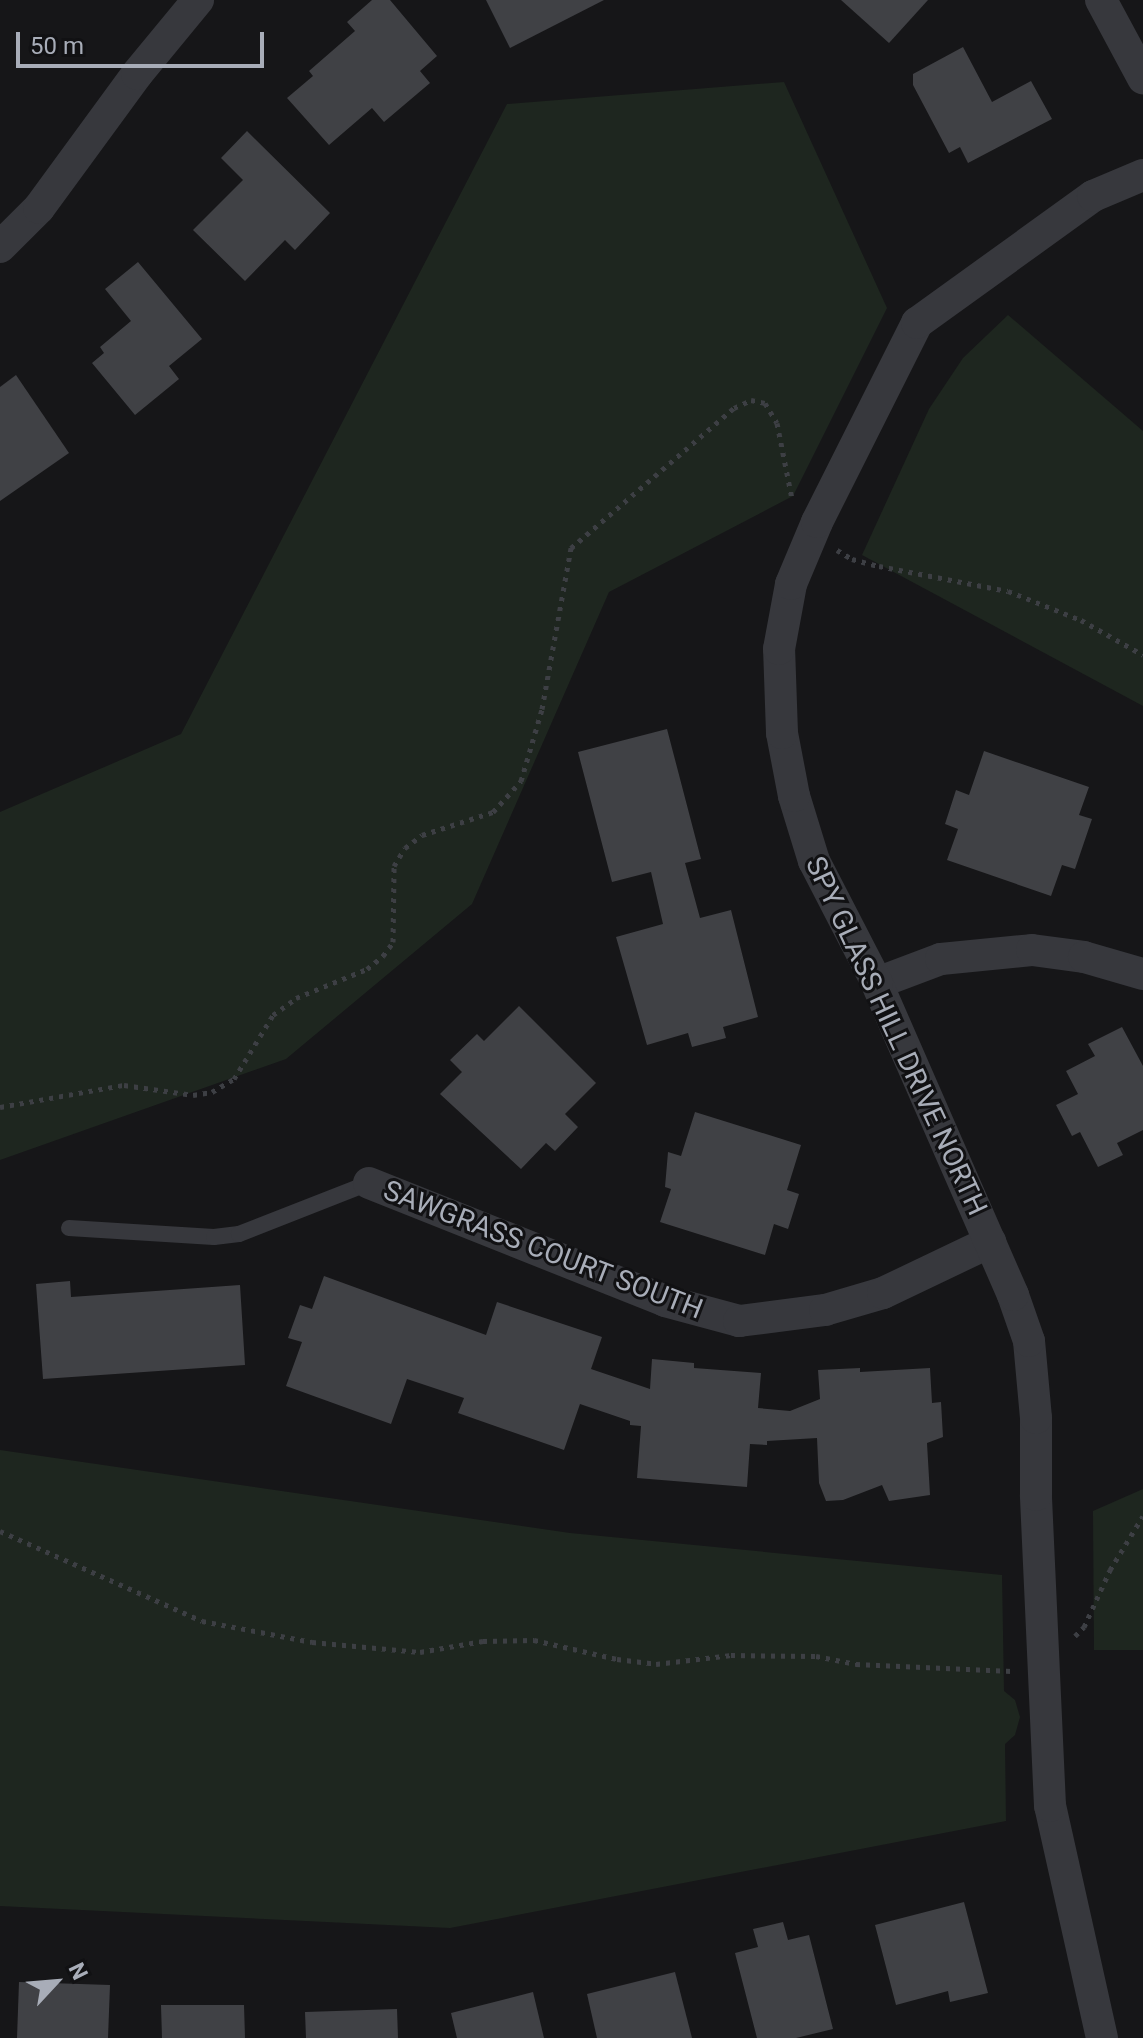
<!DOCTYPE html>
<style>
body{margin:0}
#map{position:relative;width:1143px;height:2038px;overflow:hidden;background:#161618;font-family:Roboto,sans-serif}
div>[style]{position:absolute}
.green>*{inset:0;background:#1e261f}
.building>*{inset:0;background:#404145}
.path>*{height:5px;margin-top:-2.5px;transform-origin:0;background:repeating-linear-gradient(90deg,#3d3f44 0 4px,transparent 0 10px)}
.lane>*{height:16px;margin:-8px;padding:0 8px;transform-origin:8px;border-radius:8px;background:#37383d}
.street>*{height:32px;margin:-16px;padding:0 16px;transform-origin:16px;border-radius:16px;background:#37383d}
span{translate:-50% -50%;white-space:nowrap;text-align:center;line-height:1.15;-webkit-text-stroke:6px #111113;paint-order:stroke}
.street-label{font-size:28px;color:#a8adb8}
.north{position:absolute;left:16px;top:1942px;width:80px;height:80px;-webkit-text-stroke:6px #111113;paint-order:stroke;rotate:64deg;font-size:22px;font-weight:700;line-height:32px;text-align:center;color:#a8adb8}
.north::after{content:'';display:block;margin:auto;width:28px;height:36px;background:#a8adb8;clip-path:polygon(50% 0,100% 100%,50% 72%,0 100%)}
.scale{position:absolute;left:16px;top:32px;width:248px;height:36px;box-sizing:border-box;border:4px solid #a8adb8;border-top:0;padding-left:10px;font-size:24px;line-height:28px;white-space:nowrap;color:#a8adb8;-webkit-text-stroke:6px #111113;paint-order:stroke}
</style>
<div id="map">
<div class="green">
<div style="clip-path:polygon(784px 82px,887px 308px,793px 496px,609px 592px,472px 904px,286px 1059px,0 1160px,0 812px,181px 734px,507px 104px)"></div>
<div style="clip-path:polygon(1008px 315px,1143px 431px,1143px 706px,862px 555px,929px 409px,963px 358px)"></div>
<div style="clip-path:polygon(0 1450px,570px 1533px,1002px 1575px,1004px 1691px,1015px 1700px,1020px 1717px,1015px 1735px,1005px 1744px,1006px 1821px,450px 1928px,0 1906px)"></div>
<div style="clip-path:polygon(1143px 1489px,1143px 1650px,1094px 1650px,1093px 1511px)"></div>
</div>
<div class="building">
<div style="clip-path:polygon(372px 0,390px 0,437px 56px,420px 71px,430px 83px,384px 122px,372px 108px,329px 145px,287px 98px,313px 76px,309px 71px,355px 31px,347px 22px)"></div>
<div style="clip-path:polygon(486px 0,604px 0,510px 48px)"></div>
<div style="clip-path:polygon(841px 0,928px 0,889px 43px)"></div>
<div style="clip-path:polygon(963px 47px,992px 102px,1031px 81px,1052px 119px,968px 163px,960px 147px,949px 153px,913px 85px,913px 74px)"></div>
<div style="clip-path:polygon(247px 131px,330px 213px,295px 250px,285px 240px,245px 281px,193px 230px,243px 180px,221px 158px)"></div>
<div style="clip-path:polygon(138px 262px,202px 339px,169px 366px,179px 379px,135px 415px,92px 363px,104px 353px,100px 347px,131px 321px,105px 289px)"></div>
<div style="clip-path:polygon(16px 375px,69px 453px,0 501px,0 387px)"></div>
<div style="clip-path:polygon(667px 729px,701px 859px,685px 863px,700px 918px,731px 910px,758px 1017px,723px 1027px,726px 1038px,692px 1047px,688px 1033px,647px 1045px,616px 937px,663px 924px,651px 872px,612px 882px,578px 752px)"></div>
<div style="clip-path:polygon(984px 751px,1089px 787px,1079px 815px,1092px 819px,1075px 869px,1062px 865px,1051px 896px,947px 860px,958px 829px,945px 824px,956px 790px,969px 795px)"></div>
<div style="clip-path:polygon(519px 1006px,596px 1083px,565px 1114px,578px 1127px,555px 1151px,546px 1143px,521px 1169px,440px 1094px,462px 1072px,450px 1060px,477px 1034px,484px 1041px)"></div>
<div style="clip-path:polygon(1122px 1027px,1143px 1066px,1143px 1130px,1117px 1143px,1123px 1155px,1098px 1167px,1080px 1132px,1072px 1136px,1056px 1105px,1078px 1094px,1066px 1071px,1095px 1056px,1088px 1044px)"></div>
<div style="clip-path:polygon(695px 1112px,801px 1145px,787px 1190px,799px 1194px,788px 1229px,774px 1224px,765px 1255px,660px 1222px,671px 1189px,665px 1187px,668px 1152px,681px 1156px)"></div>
<div style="clip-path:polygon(324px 1276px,486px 1335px,497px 1302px,602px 1337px,591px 1369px,650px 1389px,652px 1359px,694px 1363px,694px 1368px,761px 1373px,758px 1408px,790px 1411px,820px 1399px,818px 1370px,860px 1368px,860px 1372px,930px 1368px,932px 1403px,941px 1402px,943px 1437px,927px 1443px,930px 1495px,889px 1501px,882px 1485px,843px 1500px,826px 1501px,819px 1483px,817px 1438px,767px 1441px,767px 1445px,750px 1444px,747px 1487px,637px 1478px,641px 1426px,630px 1425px,630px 1421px,580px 1404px,564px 1450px,458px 1413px,464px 1398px,407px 1379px,391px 1424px,286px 1386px,302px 1342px,288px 1338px,300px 1305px,312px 1309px)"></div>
<div style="clip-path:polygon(70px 1281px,71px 1297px,240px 1285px,245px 1365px,43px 1379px,36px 1284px)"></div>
<div style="clip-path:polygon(964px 1902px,988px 1993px,950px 2002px,948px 1991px,896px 2005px,875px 1925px)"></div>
<div style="clip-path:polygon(783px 1922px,788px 1940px,809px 1935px,833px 2029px,796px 2038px,757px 2038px,735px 1953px,758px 1947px,753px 1929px)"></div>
<div style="clip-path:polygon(675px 1972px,692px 2038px,597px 2038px,587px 1994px)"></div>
<div style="clip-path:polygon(19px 1982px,110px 1985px,108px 2038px,17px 2038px)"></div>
<div style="clip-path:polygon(533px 1992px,544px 2038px,457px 2038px,451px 2013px)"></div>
<div style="clip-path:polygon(161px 2005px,244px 2005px,245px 2038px,162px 2038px)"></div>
<div style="clip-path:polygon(397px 2009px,398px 2038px,306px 2038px,305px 2012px)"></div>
</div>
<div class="path">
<div style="left:837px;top:550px;width:17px;rotate:31deg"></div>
<div style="left:852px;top:559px;width:28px;rotate:15deg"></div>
<div style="left:879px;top:566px;width:131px;rotate:11deg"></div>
<div style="left:1008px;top:591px;width:79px;rotate:21.7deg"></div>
<div style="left:1081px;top:620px;width:71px;rotate:29.4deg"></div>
<div style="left:0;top:1107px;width:126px;rotate:-10.1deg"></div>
<div style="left:124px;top:1085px;width:70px;rotate:8.2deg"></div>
<div style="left:193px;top:1095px;width:19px;rotate:-9deg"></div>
<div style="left:212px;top:1092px;width:26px;rotate:-31deg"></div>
<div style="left:234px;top:1079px;width:75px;rotate:-58.6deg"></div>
<div style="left:273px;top:1015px;width:29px;rotate:-36deg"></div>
<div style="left:296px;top:998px;width:77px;rotate:-22.2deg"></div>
<div style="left:367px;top:969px;width:21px;rotate:-39deg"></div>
<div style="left:383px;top:956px;width:17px;rotate:-54deg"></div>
<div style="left:393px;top:942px;width:76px;rotate:-89.2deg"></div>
<div style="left:394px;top:866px;width:21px;rotate:-59deg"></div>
<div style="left:405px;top:848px;width:21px;rotate:-37deg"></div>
<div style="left:422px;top:835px;width:75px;rotate:-17.9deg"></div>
<div style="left:493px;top:812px;width:42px;rotate:-47.9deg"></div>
<div style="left:521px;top:781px;width:75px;rotate:-73.7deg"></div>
<div style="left:542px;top:709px;width:164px;rotate:-79.8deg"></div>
<div style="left:571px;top:548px;width:215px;rotate:-40.7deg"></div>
<div style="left:734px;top:408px;width:19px;rotate:-25deg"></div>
<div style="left:751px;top:400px;width:14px;rotate:12deg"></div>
<div style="left:765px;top:403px;width:23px;rotate:59deg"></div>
<div style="left:777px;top:423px;width:77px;rotate:78.8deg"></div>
<div style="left:0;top:1531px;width:221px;rotate:24deg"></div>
<div style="left:202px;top:1621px;width:112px;rotate:10.8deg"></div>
<div style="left:312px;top:1642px;width:108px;rotate:5.3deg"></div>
<div style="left:420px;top:1652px;width:64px;rotate:-9.9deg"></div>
<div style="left:483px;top:1641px;width:51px;rotate:-1.1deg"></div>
<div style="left:534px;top:1640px;width:85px;rotate:12.9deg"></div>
<div style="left:617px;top:1659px;width:39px;rotate:7deg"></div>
<div style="left:656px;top:1664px;width:76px;rotate:-6.8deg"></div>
<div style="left:731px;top:1655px;width:85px;rotate:0.7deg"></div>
<div style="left:816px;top:1656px;width:41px;rotate:11.3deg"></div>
<div style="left:856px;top:1664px;width:156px;rotate:2.6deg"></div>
<div style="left:1075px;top:1636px;width:13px;rotate:-45deg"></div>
<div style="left:1084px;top:1627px;width:63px;rotate:-65.5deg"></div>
<div style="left:1110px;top:1570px;width:63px;rotate:-58.6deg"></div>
</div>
<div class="lane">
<div style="left:69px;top:1228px;width:145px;rotate:3.6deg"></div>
<div style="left:214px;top:1237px;width:25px;rotate:-7deg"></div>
<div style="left:239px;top:1234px;width:140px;rotate:-21.4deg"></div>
</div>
<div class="street">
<div style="left:1101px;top:0;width:89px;rotate:61.7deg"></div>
<div style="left:0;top:247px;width:55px;rotate:-45deg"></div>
<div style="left:39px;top:208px;width:166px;rotate:-53.8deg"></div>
<div style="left:137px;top:74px;width:96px;rotate:-50.5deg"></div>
<div style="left:877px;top:983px;width:68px;rotate:-20.6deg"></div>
<div style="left:941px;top:959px;width:91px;rotate:-5.6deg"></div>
<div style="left:1032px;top:950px;width:52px;rotate:7.7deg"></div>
<div style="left:1084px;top:957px;width:61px;rotate:16.1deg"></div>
<div style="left:369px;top:1183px;width:319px;rotate:21.7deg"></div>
<div style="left:665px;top:1301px;width:77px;rotate:15.1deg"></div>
<div style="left:739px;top:1321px;width:87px;rotate:-7.3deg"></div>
<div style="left:825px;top:1310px;width:60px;rotate:-16.3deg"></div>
<div style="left:883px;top:1293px;width:119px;rotate:-25.5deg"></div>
<div style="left:1102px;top:2038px;width:238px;rotate:-102.6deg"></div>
<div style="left:1050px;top:1806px;width:311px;rotate:-92.6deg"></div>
<div style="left:1036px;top:1495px;width:77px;rotate:-90deg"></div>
<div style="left:1036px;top:1418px;width:77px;rotate:-95.2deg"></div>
<div style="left:1029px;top:1341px;width:49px;rotate:-109.2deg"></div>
<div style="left:1013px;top:1295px;width:340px;rotate:-113.6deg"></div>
<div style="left:877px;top:983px;width:137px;rotate:-117.3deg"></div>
<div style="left:814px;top:861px;width:68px;rotate:-107.1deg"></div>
<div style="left:794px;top:796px;width:64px;rotate:-100.8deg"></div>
<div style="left:782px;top:733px;width:84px;rotate:-92deg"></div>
<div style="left:779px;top:649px;width:66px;rotate:-79.5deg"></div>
<div style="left:791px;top:584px;width:67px;rotate:-67.2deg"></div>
<div style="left:817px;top:522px;width:223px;rotate:-63.3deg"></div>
<div style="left:917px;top:323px;width:217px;rotate:-35.8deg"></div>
<div style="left:1093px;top:196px;width:54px;rotate:-22.8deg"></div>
</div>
<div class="street-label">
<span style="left:896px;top:1036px;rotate:65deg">SPY GLASS HILL DRIVE NORTH</span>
<span style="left:543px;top:1250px;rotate:21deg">SAWGRASS COURT SOUTH</span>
</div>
<div class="north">N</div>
<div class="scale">50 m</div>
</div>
